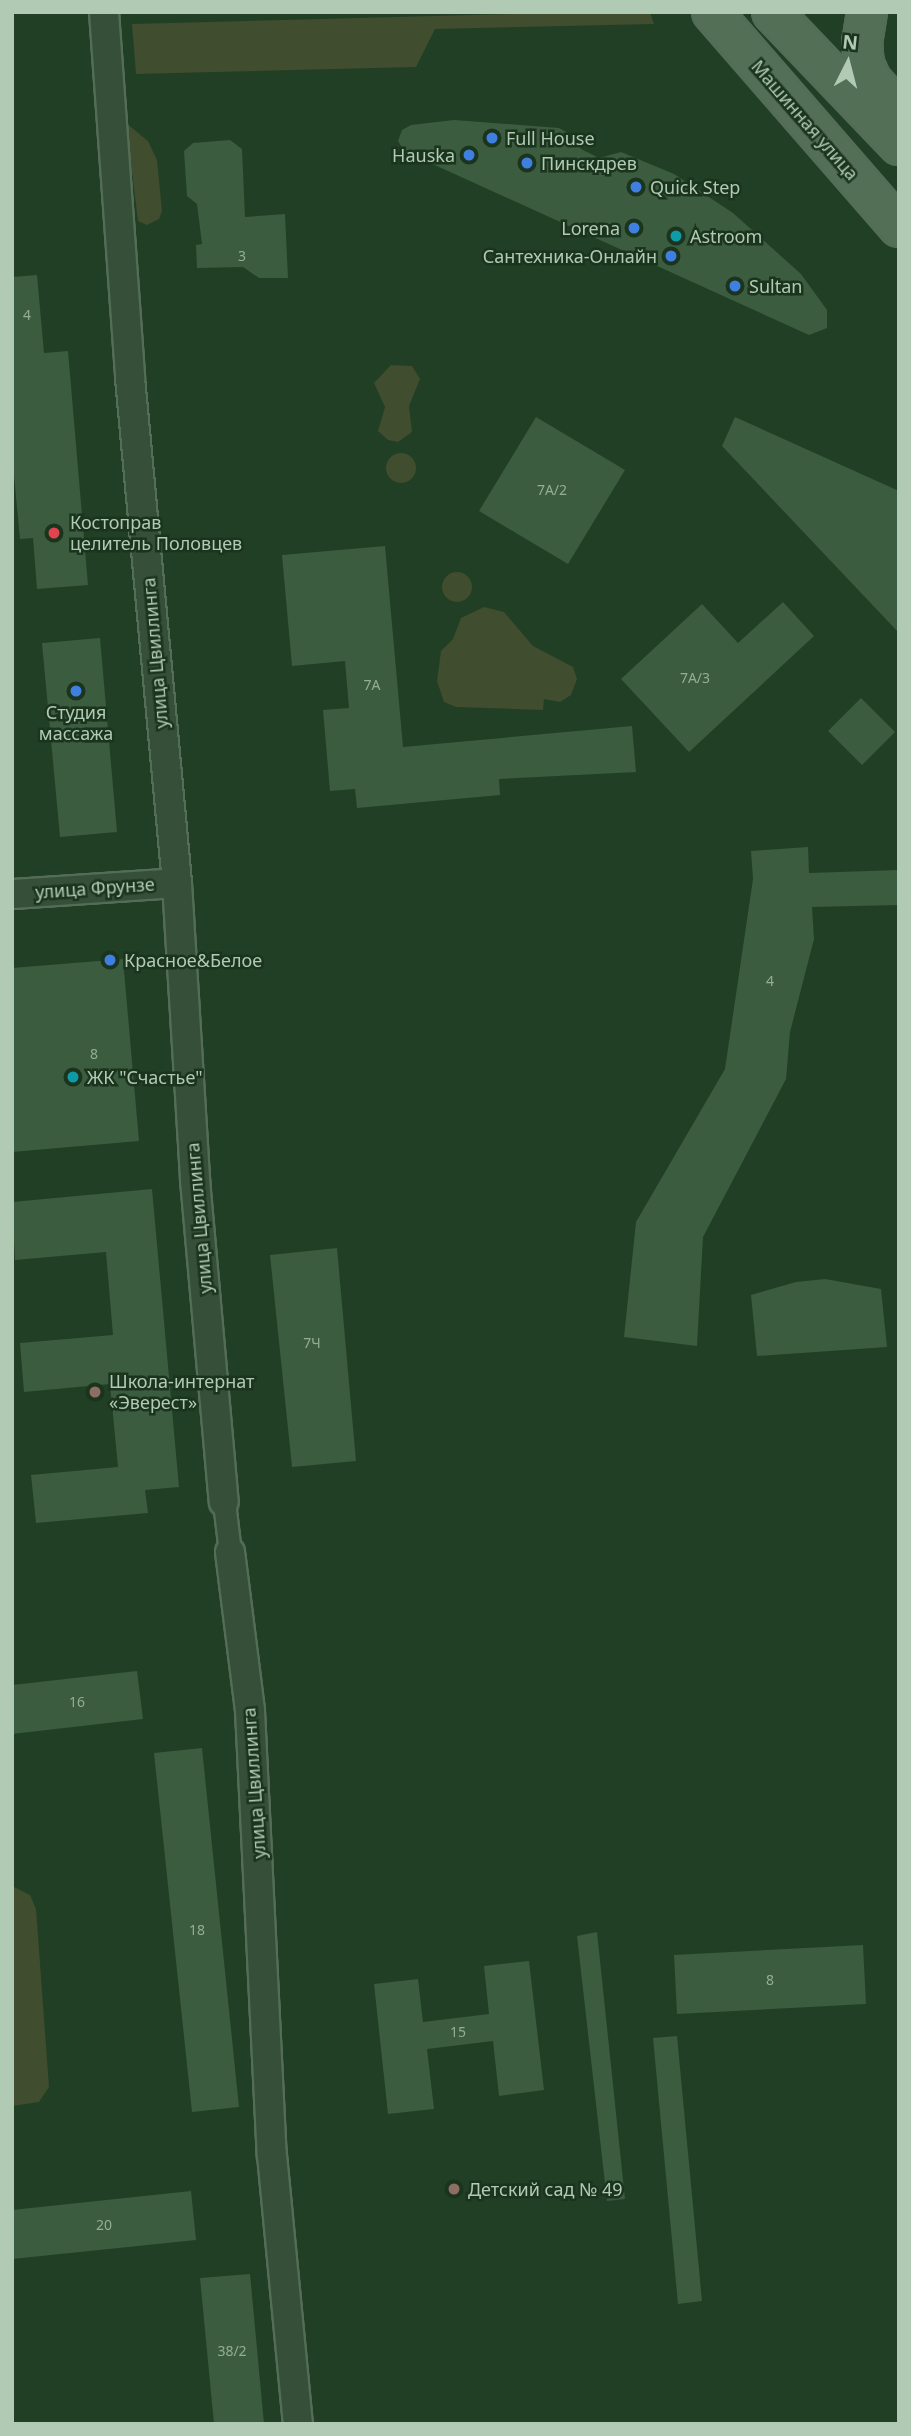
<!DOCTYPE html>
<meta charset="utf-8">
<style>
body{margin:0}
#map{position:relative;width:911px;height:2436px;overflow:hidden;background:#213f24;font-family:"Noto Sans",sans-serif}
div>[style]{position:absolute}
.green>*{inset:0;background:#404d2e}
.round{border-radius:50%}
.building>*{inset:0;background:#3b5c3e}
.roads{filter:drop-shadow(2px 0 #546d56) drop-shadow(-2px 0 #546d56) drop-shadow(0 2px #546d56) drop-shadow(0 -2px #546d56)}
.pedestrian>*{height:21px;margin:-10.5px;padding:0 10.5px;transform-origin:10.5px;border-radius:10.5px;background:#364f38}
.minor>*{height:28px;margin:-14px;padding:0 14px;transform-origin:14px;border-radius:14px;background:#364f38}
.primary>*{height:38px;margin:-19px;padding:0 19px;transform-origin:19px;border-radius:19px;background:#536f56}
.dots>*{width:19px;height:19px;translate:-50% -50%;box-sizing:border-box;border:4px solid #1b341d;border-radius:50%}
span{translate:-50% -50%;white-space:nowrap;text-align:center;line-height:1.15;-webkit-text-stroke:5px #1b341d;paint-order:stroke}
.number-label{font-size:14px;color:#94ae96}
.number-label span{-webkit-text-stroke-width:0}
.street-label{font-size:18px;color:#b1cab4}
.poi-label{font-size:18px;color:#b1cab4}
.left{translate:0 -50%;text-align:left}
.right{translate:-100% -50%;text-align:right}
.frame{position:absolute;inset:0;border:14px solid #b1cab4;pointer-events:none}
.north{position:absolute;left:813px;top:28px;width:70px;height:70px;-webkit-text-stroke:5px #1b341d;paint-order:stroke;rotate:6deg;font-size:19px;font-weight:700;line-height:28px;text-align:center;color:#b1cab4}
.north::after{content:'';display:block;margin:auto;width:24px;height:32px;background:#b1cab4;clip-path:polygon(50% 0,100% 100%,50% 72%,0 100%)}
</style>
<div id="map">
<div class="green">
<div style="clip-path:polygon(584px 12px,650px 12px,654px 24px,435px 29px,416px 67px,136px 74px,132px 24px)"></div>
<div style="clip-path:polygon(126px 123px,148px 141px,157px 160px,162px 211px,159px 219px,147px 225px,138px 221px)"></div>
<div style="clip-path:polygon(391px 365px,412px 366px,420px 379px,409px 406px,412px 432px,398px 442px,388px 440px,378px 431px,385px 407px,374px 383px)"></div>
<div class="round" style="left:386px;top:453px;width:30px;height:30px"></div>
<div class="round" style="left:442px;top:572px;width:30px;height:30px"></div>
<div style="clip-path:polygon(484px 607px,504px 612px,533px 646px,573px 667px,577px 679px,571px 695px,560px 702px,544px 699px,543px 710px,456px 707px,444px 702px,437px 681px,441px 651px,453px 639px,461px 618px)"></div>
<div style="clip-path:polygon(12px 1886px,30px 1895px,36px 1909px,49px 2087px,39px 2102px,12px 2106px)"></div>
</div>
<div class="building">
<div style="clip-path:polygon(454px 120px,559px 128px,575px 137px,581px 149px,599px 158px,621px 152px,674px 174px,733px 213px,801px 274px,827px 310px,827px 328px,809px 335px,404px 151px,398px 141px,402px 130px,411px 125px)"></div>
<div style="clip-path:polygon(230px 140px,242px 149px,245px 217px,285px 214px,288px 278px,259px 278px,243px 267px,197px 268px,196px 245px,202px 244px,197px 204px,187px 196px,184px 151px,193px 143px)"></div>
<div style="clip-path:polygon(37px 275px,44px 353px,68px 351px,88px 585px,37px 589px,33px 538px,20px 539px,12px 454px,12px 277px)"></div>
<div style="clip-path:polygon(536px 417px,625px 470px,568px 564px,479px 511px)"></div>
<div style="clip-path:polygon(735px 417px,899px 491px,899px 633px,722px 446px)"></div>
<div style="clip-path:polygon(385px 546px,403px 747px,632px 726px,636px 772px,499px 779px,500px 795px,357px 808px,355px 789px,330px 791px,323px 710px,349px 708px,345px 661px,292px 666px,282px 555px)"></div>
<div style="clip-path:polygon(783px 602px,814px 636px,689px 752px,621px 679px,702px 604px,738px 643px)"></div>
<div style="clip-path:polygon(100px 638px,117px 832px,60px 837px,42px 643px)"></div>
<div style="clip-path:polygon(861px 698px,895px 732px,862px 765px,828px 731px)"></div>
<div style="clip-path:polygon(808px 847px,809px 873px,899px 870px,899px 905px,812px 907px,814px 939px,790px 1032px,786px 1079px,703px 1237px,697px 1346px,624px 1337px,636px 1222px,725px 1069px,753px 879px,751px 851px)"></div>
<div style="clip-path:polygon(123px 959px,139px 1141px,12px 1152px,12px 968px)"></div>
<div style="clip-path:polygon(152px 1189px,179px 1487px,145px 1490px,148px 1513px,36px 1523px,31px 1475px,118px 1467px,110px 1384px,24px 1392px,20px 1343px,113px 1335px,106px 1252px,15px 1260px,12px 1202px)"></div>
<div style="clip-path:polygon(337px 1248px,356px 1461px,292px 1467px,270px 1255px)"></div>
<div style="clip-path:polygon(825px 1279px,881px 1289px,887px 1347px,757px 1356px,751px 1295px,796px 1282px)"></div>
<div style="clip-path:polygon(137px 1671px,143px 1719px,12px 1734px,12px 1685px)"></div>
<div style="clip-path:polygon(202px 1748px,239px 2107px,192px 2112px,154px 1753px)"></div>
<div style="clip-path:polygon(597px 1932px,625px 2199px,607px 2201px,577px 1936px)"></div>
<div style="clip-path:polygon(863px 1945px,866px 2004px,677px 2014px,674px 1955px)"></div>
<div style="clip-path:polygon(529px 1961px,544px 2090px,499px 2096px,493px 2041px,427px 2049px,434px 2109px,388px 2114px,374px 1984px,418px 1979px,423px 2022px,489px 2014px,484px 1966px)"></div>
<div style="clip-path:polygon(677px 2036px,702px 2301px,678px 2304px,653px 2038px)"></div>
<div style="clip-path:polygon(191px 2191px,196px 2240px,12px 2259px,12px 2210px)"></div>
<div style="clip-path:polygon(250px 2274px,264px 2424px,214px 2424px,200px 2278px)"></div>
</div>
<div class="roads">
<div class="pedestrian">
<div style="left:224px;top:1502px;width:50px;rotate:83.2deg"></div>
</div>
<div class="minor">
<div style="left:104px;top:12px;width:367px;rotate:85.9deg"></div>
<div style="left:130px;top:378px;width:507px;rotate:84.68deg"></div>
<div style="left:177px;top:883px;width:298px;rotate:86.5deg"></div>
<div style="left:195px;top:1180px;width:323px;rotate:84.9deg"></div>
<div style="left:12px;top:894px;width:165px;rotate:-3.8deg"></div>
<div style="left:230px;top:1552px;width:160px;rotate:82.8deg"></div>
<div style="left:250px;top:1711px;width:445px;rotate:87.2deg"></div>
<div style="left:272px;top:2155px;width:270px;rotate:84.5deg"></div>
</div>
<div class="primary">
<div style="left:712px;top:12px;width:285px;rotate:49deg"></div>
<div style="left:772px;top:12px;width:184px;rotate:46.3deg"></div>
<div style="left:867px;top:12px;width:30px;rotate:99deg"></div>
<div style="left:862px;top:42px;width:22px;rotate:85deg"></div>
<div style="left:864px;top:64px;width:17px;rotate:66deg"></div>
<div style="left:871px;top:80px;width:42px;rotate:47.9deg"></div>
</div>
</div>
<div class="dots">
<div style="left:492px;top:138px;background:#3f7fe0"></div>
<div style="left:469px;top:155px;background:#3f7fe0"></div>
<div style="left:527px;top:163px;background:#3f7fe0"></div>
<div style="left:636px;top:187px;background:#3f7fe0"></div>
<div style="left:634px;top:228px;background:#3f7fe0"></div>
<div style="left:676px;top:236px;background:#0f9aa8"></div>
<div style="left:671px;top:256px;background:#3f7fe0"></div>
<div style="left:735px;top:286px;background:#3f7fe0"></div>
<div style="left:54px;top:533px;background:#e0444e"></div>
<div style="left:76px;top:691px;background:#3f7fe0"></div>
<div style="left:110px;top:960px;background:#3f7fe0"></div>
<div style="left:73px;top:1077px;background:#0f9aa8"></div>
<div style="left:95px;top:1392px;background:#8d6e63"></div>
<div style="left:454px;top:2189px;background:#8d6e63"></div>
</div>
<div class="number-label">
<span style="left:242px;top:256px">3</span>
<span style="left:27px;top:315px">4</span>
<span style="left:552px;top:490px">7А/2</span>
<span style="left:695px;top:678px">7А/3</span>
<span style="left:372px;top:685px">7А</span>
<span style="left:770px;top:981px">4</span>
<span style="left:94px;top:1054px">8</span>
<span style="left:312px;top:1343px">7Ч</span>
<span style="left:77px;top:1702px">16</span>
<span style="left:197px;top:1930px">18</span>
<span style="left:770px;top:1980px">8</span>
<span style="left:458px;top:2032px">15</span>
<span style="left:104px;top:2225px">20</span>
<span style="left:232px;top:2351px">38/2</span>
</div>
<div class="street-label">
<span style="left:805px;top:120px;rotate:49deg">Машинная улица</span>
<span style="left:155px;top:653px;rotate:-95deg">улица Цвиллинга</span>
<span style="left:95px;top:888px;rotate:-4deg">улица Фрунзе</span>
<span style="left:199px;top:1218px;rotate:-95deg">улица Цвиллинга</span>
<span style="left:254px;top:1783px;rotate:-94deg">улица Цвиллинга</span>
</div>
<div class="poi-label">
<span class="left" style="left:506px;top:138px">Full House</span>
<span class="right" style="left:455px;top:155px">Hauska</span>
<span class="left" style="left:541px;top:163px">Пинскдрев</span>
<span class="left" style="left:650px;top:187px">Quick Step</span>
<span class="right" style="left:620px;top:228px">Lorena</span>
<span class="left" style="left:690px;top:236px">Astroom</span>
<span class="right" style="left:657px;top:256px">Сантехника-Онлайн</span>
<span class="left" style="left:749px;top:286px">Sultan</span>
<span class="left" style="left:70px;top:533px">Костоправ<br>целитель Половцев</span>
<span style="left:76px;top:723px">Студия<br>массажа</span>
<span class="left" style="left:124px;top:960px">Красное&amp;Белое</span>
<span class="left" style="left:87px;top:1077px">ЖК "Счастье"</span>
<span class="left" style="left:109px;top:1392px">Школа-интернат<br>«Эверест»</span>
<span class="left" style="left:468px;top:2189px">Детский сад № 49</span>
</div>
<div class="frame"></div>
<div class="north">N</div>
</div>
